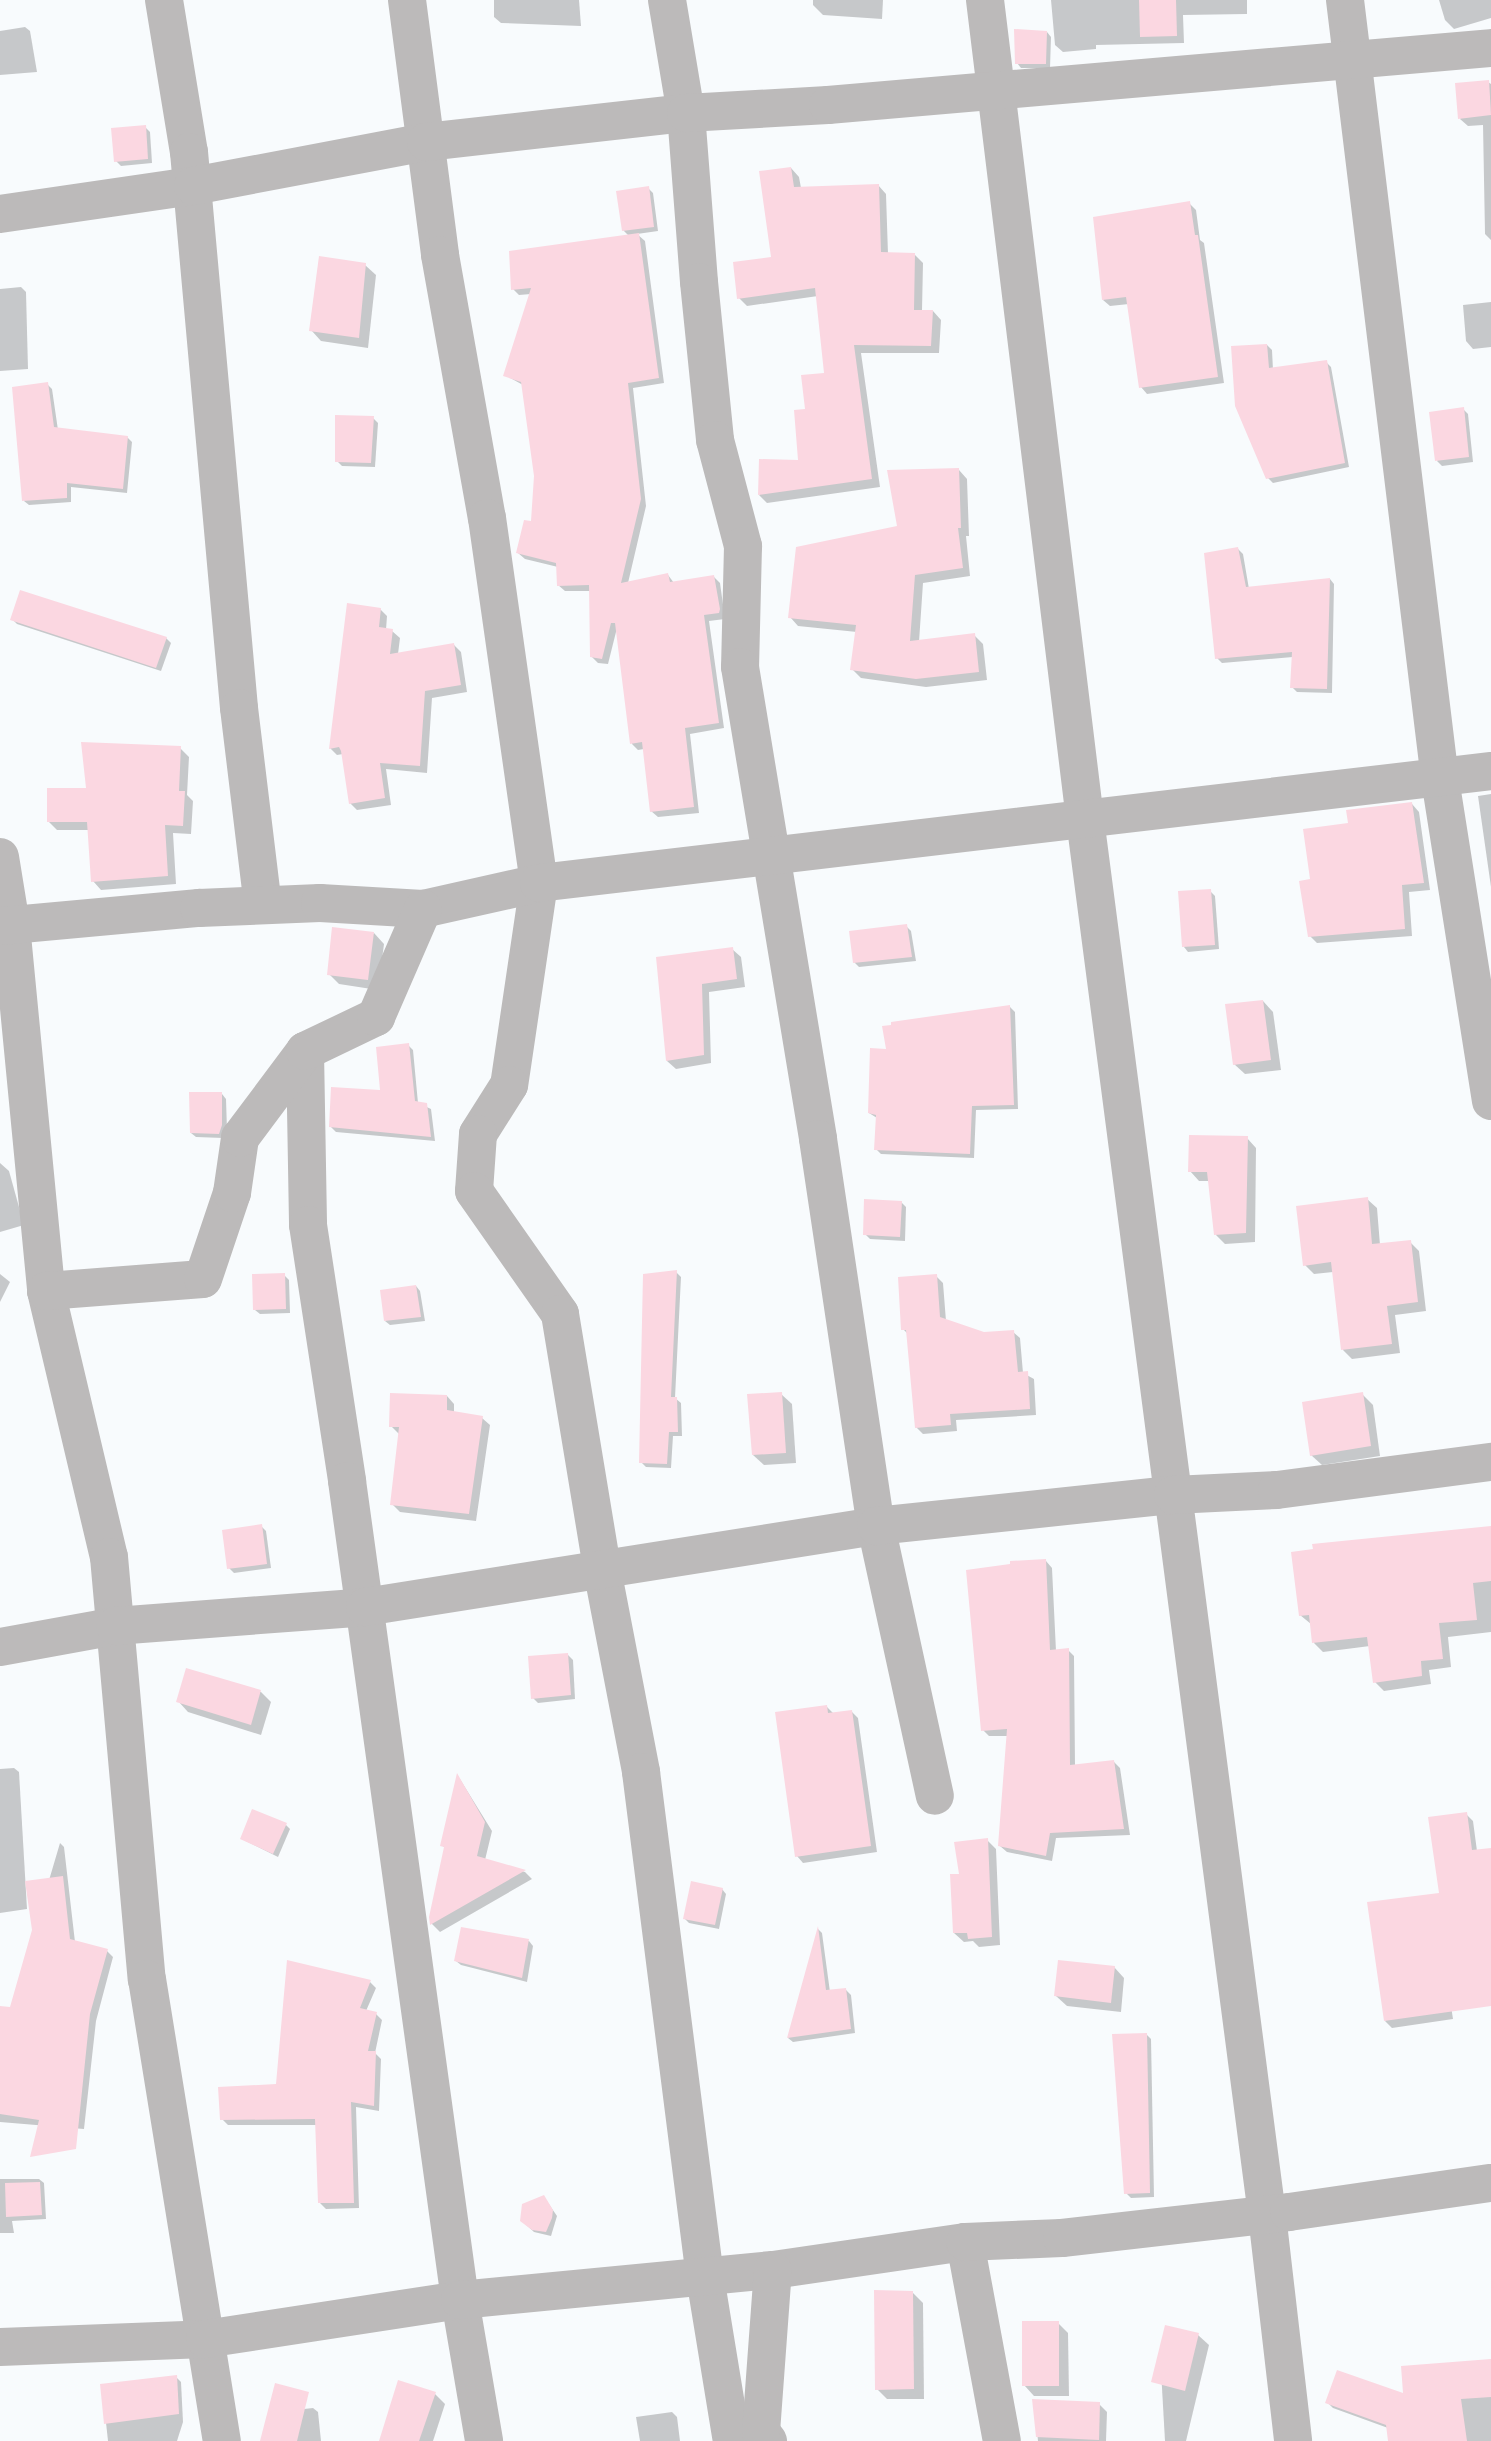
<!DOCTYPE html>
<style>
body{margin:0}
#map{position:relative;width:1491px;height:2441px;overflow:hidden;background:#f8fbfd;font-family:"Space Grotesk",sans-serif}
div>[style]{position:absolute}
.shadow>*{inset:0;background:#0003}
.building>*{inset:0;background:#fbd7e1}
.street>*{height:38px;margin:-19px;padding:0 19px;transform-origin:19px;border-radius:19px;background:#bcbaba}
span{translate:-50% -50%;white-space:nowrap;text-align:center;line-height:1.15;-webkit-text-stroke:5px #f8fbfd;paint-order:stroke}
</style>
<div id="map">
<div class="shadow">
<div style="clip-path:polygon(494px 0,579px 0,581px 26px,501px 23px,494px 17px)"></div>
<div style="clip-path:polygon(813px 0,883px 0,882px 19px,823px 15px,813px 5px)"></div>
<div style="clip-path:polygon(1051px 0,1247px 0,1247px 14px,1183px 15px,1184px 43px,1096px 45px,1096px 49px,1063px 52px,1055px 45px)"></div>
<div style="clip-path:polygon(1439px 0,1491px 0,1491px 18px,1454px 29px,1445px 20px)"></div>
<div style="clip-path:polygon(25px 27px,30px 31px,37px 72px,0 75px,0 31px)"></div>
<div style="clip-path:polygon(1047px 32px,1051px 37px,1050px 68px,1021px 68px,1017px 63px)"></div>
<div style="clip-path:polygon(1488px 82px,1491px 84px,1491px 240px,1485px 234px,1483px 125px,1468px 126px,1460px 119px)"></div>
<div style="clip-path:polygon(145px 127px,150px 132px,152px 163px,121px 166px,116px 161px)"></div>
<div style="clip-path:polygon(791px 168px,799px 177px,801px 188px,878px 185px,886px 194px,888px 254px,915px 255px,923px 263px,922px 311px,933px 311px,941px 320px,939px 353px,861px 353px,880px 487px,767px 503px,759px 495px,800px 462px,807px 411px,825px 374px,818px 296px,747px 306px,739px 298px,773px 258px)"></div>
<div style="clip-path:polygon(648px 188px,653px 193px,658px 231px,637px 234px,645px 241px,664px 383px,633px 388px,646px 506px,628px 583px,668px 575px,674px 583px,714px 577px,720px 583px,725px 619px,709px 621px,724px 728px,690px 734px,699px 813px,658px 817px,651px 811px,644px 749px,638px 750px,632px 744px,617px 628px,608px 664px,598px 663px,592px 657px,591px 591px,565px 591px,558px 585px,558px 567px,525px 559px,518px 553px,533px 524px,536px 476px,523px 385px,505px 375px,531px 294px,519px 295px,513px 289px,629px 236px,623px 230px)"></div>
<div style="clip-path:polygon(1189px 203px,1196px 210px,1200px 240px,1204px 243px,1224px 383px,1147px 394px,1141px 387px,1129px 304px,1110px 306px,1103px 300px)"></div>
<div style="clip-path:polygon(365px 265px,376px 275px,368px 348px,321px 341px,311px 330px)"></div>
<div style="clip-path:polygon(21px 287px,26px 292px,28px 369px,0 371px,0 289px)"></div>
<div style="clip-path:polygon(1491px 302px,1491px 347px,1473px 349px,1466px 341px,1463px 305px)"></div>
<div style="clip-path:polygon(1267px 345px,1272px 350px,1273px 370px,1326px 362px,1331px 367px,1349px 467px,1273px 483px,1268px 478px)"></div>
<div style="clip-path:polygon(47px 384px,52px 389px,58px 430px,127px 437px,132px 442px,127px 493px,71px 487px,71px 502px,29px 505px,24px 501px)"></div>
<div style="clip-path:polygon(1463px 409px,1468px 414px,1473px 462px,1442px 466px,1437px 461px)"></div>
<div style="clip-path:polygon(373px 418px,378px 423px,375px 467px,342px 466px,337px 461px)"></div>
<div style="clip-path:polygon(959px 470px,967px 479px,969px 536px,966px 536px,970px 576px,923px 583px,919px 642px,974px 635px,983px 644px,987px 680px,926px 687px,861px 678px,852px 669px,857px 632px,798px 626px,790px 617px,899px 528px)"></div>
<div style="clip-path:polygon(1238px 549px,1243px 554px,1249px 589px,1330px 579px,1334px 584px,1332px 693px,1297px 692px,1292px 687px,1293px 657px,1222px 663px,1217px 658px)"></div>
<div style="clip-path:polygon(380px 609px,387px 616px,386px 630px,392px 631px,400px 638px,398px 654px,454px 645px,461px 652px,467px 692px,432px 698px,427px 773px,386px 769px,391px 805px,357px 810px,350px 803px,343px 754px,337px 755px,330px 748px)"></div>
<div style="clip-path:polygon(12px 619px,166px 638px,171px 643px,161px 671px,17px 624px)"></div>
<div style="clip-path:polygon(180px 748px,189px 757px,187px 795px,193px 801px,191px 834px,173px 833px,176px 884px,101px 890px,93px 881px,90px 830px,57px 830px,49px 822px)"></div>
<div style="clip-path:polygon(1491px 794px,1491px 887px,1478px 796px)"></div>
<div style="clip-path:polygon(1412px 804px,1419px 812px,1430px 890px,1409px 892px,1412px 936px,1317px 943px,1310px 936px,1312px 881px,1350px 824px)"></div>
<div style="clip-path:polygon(1210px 891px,1215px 896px,1219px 949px,1188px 952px,1184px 947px)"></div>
<div style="clip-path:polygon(906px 926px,911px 931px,916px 961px,859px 967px,854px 962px)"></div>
<div style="clip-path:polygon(374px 933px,384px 944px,378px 990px,339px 984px,329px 974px)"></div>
<div style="clip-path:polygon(732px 949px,741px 957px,745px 987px,709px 992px,711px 1063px,676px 1069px,667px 1061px,658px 958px)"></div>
<div style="clip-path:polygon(1263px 1001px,1273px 1012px,1281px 1070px,1245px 1074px,1234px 1064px)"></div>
<div style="clip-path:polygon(1010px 1007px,1015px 1012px,1018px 1109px,976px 1110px,974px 1158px,881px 1154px,876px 1149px,877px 1118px,869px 1113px,888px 1051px)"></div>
<div style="clip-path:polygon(408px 1045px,413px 1050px,418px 1103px,431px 1109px,435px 1141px,336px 1132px,331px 1127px,382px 1092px)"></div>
<div style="clip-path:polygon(222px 1094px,226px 1099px,227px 1130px,223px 1138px,196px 1137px,191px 1133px)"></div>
<div style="clip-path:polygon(1247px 1138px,1256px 1148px,1255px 1242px,1225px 1244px,1216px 1235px,1210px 1181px,1199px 1181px,1190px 1171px)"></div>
<div style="clip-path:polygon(0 1163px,9px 1171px,24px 1225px,0 1232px)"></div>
<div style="clip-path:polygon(1367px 1199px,1377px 1208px,1380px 1245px,1410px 1242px,1419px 1251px,1426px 1311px,1395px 1315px,1400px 1353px,1352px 1359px,1343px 1350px,1333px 1272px,1314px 1274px,1305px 1265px)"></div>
<div style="clip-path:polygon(901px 1202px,906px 1207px,905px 1241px,870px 1239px,865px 1234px)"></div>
<div style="clip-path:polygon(676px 1272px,681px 1277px,675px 1398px,681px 1403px,682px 1436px,673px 1436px,671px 1468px,646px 1467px,641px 1462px)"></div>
<div style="clip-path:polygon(0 1274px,10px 1282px,0 1302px)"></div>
<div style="clip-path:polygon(284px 1275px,289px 1280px,290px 1313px,260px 1314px,255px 1310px)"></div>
<div style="clip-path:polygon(936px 1276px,943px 1283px,946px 1321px,983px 1334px,1013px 1332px,1020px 1338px,1023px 1373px,1034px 1379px,1036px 1415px,956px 1420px,957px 1431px,923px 1434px,916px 1427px,909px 1335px,903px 1329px)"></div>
<div style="clip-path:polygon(416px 1286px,420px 1291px,425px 1321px,390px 1325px,385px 1321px)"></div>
<div style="clip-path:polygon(781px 1394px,792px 1404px,796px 1463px,764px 1465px,753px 1455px)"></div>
<div style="clip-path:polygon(1362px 1394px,1373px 1405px,1380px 1456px,1322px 1465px,1311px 1455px)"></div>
<div style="clip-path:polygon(447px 1396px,454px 1404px,454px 1413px,482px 1418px,490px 1425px,476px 1521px,400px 1512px,392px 1504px,399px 1434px,391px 1426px)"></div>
<div style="clip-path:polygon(261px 1526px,266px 1531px,271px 1568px,234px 1573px,229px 1568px)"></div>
<div style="clip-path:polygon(1491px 1528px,1491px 1632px,1448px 1637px,1451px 1667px,1429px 1670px,1431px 1684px,1384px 1691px,1375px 1682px,1370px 1646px,1323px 1652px,1314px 1643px,1311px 1624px,1300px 1615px)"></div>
<div style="clip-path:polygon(1046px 1561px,1052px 1568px,1056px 1651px,1068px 1650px,1074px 1656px,1075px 1766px,1114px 1762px,1120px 1768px,1130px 1835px,1056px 1838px,1052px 1861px,1007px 1852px,1000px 1846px,1008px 1736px,989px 1736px,983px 1730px)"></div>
<div style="clip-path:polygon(568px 1655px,573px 1660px,575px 1699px,538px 1703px,533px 1698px)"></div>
<div style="clip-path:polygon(187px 1670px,261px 1692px,271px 1702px,261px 1735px,188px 1712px,178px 1701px)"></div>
<div style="clip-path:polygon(827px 1707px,834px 1714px,852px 1712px,858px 1718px,877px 1852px,803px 1863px,797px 1856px)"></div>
<div style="clip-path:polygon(14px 1768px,19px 1772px,27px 1909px,0 1913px,0 1769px)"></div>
<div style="clip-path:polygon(458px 1776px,492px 1831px,485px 1860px,525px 1872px,532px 1879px,440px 1932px,432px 1924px,431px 1917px,445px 1848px,442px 1845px)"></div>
<div style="clip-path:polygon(1466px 1814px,1473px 1821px,1477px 1851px,1491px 1849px,1491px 1928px,1444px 1960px,1453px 2019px,1392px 2028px,1385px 2021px,1441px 1894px)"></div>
<div style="clip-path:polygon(286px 1825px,290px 1829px,278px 1857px,242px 1839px)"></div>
<div style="clip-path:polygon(987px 1840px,996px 1849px,1000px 1945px,979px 1947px,973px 1941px,964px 1942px,954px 1933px,961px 1876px)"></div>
<div style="clip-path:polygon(60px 1843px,64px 1847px,75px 1942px,107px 1951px,113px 1957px,96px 2021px,84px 2129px,0 2122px,0 2008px,11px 2009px)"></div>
<div style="clip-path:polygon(722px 1889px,726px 1894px,719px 1929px,689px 1923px,685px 1919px)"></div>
<div style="clip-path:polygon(818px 1929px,822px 1933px,830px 1992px,846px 1990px,851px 1995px,855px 2033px,793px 2042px,788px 2038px)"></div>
<div style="clip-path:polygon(529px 1941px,533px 1946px,527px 1982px,461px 1965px,456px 1961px)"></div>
<div style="clip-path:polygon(1114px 1967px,1124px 1978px,1121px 2012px,1067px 2006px,1056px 1996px)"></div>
<div style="clip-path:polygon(370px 1982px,376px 1988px,366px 2011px,376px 2014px,382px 2020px,375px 2053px,381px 2059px,379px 2111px,356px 2107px,359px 2208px,326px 2209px,320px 2203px,317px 2125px,228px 2125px,222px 2119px,277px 2086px)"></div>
<div style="clip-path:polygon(1146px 2034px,1151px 2039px,1154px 2197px,1131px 2198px,1126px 2193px)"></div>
<div style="clip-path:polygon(0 2179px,39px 2179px,44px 2183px,46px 2219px,12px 2221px,14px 2233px,0 2233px)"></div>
<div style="clip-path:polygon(544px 2197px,557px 2216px,551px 2236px,534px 2232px,522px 2221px)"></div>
<div style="clip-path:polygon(912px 2292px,923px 2303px,924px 2399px,887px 2399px,877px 2389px)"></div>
<div style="clip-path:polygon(1058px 2323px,1068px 2333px,1069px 2396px,1034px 2396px,1024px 2385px)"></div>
<div style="clip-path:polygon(1198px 2335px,1209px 2345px,1186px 2441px,1165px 2441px,1160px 2353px)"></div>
<div style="clip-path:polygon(176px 2377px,181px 2382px,183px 2422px,177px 2441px,108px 2441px,102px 2386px)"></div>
<div style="clip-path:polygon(1491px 2388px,1491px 2441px,1390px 2441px,1388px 2428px,1333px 2408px,1327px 2402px)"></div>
<div style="clip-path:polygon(435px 2394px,445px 2404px,433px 2441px,386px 2441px)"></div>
<div style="clip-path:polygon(1034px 2401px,1099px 2404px,1107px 2412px,1106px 2441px,1038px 2441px)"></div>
<div style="clip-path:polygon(313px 2408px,318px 2412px,321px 2441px,289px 2441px,286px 2411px)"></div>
<div style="clip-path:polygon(672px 2412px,677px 2417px,680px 2441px,640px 2441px,636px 2417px)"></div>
</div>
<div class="building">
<div style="clip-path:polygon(1139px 0,1176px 0,1177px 36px,1140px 37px)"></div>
<div style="clip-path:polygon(1014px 29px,1047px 31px,1046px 64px,1015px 64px)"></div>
<div style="clip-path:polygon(1489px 80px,1491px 115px,1458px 119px,1455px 83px)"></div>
<div style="clip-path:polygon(146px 125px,148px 159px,114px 162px,111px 128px)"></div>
<div style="clip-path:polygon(791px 167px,794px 187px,879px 184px,881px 252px,915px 253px,914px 310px,933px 310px,931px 346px,854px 345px,872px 479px,758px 495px,759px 459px,798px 460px,794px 410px,805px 409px,801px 375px,824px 373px,815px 288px,737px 299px,733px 262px,771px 257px,759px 171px)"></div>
<div style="clip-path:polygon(649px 186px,654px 227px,622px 231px,616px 191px)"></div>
<div style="clip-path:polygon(1190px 201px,1195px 235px,1198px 235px,1218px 377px,1139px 388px,1126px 297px,1102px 300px,1093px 217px)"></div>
<div style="clip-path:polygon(639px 233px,659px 378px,628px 383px,641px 499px,621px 583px,668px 573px,670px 582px,714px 575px,720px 609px,719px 613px,704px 615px,719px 723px,685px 728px,694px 807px,650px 812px,642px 742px,630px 744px,615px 623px,611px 623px,602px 659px,590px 657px,589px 585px,557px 586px,556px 563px,516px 553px,524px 520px,531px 521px,534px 476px,521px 382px,503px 376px,531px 288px,511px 290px,509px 251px)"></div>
<div style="clip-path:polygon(319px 256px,366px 263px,359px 338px,309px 331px)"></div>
<div style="clip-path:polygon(1267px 344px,1269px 368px,1327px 360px,1345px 463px,1266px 479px,1235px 406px,1231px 346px)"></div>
<div style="clip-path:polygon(48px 382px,54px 427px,128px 436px,123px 489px,67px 483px,67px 498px,22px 501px,12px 387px)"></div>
<div style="clip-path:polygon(1464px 407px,1469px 457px,1435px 461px,1429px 412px)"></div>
<div style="clip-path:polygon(335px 415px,374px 416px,371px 463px,335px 462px)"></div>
<div style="clip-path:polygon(959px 468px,961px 528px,958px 528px,963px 568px,915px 575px,910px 641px,975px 633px,979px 672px,916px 679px,850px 670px,856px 625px,788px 618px,796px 547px,897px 526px,887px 470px)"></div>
<div style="clip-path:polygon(1238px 547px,1246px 587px,1330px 578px,1327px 689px,1290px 688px,1292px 652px,1215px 659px,1204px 553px)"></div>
<div style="clip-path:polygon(20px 590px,167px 637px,156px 668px,10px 620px)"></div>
<div style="clip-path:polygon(347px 603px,381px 608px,379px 627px,393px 629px,390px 654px,454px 643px,461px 685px,425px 691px,420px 766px,380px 763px,385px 798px,349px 804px,341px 751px,339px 747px,329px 749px)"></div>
<div style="clip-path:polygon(81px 742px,181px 746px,179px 791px,185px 791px,183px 826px,165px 825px,168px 876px,91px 882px,87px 822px,47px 822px,47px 788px,86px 788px)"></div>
<div style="clip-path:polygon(1412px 802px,1424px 883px,1402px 885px,1405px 929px,1308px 937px,1299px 881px,1310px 879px,1303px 829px,1348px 823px,1346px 810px)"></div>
<div style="clip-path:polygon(1211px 889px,1215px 945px,1182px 947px,1178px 891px)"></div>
<div style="clip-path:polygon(907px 924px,912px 957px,853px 963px,849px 931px)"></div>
<div style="clip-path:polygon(332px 927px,374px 932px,368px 980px,327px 975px)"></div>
<div style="clip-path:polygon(733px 947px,737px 979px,702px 984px,704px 1055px,666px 1061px,656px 957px)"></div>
<div style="clip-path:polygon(1263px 1000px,1271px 1060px,1233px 1065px,1225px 1004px)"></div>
<div style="clip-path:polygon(1010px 1005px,1014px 1105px,972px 1106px,970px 1154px,874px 1150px,876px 1115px,868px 1113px,870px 1048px,886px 1049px,882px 1026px,891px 1025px,891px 1022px)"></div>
<div style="clip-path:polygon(409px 1043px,415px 1101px,427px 1103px,431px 1137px,329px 1127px,331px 1087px,380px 1090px,376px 1047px)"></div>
<div style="clip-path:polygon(189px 1092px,222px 1092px,222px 1125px,219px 1134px,190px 1133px)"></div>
<div style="clip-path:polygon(1189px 1135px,1248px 1136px,1246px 1233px,1214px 1235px,1207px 1172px,1188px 1172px)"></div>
<div style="clip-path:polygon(1368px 1197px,1372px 1244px,1411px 1240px,1418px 1302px,1387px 1306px,1392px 1344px,1341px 1350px,1331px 1262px,1303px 1266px,1296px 1206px)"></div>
<div style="clip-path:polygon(864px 1199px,902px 1201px,900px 1237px,863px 1235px)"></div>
<div style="clip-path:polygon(677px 1270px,671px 1397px,677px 1397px,678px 1432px,669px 1432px,667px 1464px,639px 1463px,643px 1274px)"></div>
<div style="clip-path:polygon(285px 1273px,286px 1309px,253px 1310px,252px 1274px)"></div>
<div style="clip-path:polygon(937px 1274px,940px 1317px,984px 1332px,1014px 1330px,1018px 1372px,1028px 1371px,1030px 1409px,950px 1414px,951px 1425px,915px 1428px,906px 1330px,901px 1330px,898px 1277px)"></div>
<div style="clip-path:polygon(416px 1285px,421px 1317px,384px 1321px,380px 1290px)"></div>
<div style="clip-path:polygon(782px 1392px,786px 1453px,752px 1455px,747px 1394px)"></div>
<div style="clip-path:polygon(1363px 1392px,1371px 1446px,1310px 1456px,1302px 1402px)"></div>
<div style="clip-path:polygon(390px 1393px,447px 1395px,447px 1410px,483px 1416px,469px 1514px,390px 1505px,399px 1427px,389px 1427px)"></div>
<div style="clip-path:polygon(262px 1524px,267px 1564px,227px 1569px,222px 1530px)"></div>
<div style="clip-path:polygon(1491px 1526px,1491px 1581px,1473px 1583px,1477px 1620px,1439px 1623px,1443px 1659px,1421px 1661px,1422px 1676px,1373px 1683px,1367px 1637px,1312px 1643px,1309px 1615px,1299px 1616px,1291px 1552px,1313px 1549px,1312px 1544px)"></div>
<div style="clip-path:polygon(1046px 1559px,1050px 1650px,1069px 1648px,1070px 1765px,1114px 1760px,1124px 1829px,1050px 1833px,1046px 1856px,998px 1846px,1007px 1729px,981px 1731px,966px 1570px,1010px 1564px,1010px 1561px)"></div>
<div style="clip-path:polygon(568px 1653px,571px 1695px,531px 1699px,528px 1656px)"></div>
<div style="clip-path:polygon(186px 1668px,261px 1690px,251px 1725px,176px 1702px)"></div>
<div style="clip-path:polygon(827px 1705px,828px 1713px,852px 1710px,871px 1846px,795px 1857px,775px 1712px)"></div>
<div style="clip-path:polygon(457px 1773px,485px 1822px,477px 1856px,526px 1870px,430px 1925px,429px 1917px,444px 1847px,440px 1846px)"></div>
<div style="clip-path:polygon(252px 1809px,287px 1823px,273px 1854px,240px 1839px)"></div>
<div style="clip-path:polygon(1467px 1812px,1472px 1850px,1491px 1848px,1491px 2006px,1384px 2021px,1367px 1902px,1439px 1893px,1428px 1817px)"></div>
<div style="clip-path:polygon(988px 1838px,992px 1937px,968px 1939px,967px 1933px,953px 1933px,950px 1874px,959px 1874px,954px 1842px)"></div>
<div style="clip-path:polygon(63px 1876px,70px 1939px,108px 1949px,90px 2014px,76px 2149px,30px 2157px,39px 2120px,0 2114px,0 2006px,10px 2007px,32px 1930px,25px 1881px)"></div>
<div style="clip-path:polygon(691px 1881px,723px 1888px,715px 1925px,683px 1919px)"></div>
<div style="clip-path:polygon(818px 1926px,826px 1990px,846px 1988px,851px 2029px,787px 2038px)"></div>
<div style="clip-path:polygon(461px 1927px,529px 1939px,522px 1978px,454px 1961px)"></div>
<div style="clip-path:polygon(287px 1960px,371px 1980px,360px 2008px,377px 2012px,368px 2051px,376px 2051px,374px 2106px,351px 2102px,354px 2203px,318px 2203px,315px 2119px,220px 2120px,218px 2087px,276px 2084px)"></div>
<div style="clip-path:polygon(1058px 1960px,1115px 1966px,1111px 2003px,1054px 1996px)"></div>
<div style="clip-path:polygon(1147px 2033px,1150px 2193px,1124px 2194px,1112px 2034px)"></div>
<div style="clip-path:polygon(40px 2182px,42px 2215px,6px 2217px,5px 2183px)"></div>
<div style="clip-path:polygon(544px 2195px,553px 2210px,552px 2218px,546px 2232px,532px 2230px,520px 2221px,522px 2204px)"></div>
<div style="clip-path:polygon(874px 2290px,913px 2291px,914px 2389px,875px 2390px)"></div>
<div style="clip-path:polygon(1022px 2321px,1059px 2321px,1059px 2386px,1022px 2386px)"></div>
<div style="clip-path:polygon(1165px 2325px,1199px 2333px,1185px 2391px,1151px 2382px)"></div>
<div style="clip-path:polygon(1491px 2359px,1491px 2397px,1461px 2399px,1467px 2441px,1388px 2441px,1386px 2425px,1325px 2403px,1337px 2370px,1403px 2393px,1401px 2366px)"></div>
<div style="clip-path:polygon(177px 2375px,179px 2414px,104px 2424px,100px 2384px)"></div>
<div style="clip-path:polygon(398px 2380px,436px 2392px,419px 2441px,379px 2441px)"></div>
<div style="clip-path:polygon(275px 2383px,309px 2392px,297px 2441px,260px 2441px)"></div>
<div style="clip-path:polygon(1032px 2399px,1100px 2402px,1099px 2440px,1036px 2437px)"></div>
</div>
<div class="street">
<div style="left:164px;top:0;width:154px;rotate:80.7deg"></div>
<div style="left:189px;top:152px;width:558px;rotate:84.86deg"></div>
<div style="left:239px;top:708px;width:198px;rotate:83.1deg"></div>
<div style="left:407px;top:0;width:257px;rotate:82.6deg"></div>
<div style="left:440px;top:255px;width:267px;rotate:79.9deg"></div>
<div style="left:487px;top:518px;width:369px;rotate:81.9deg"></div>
<div style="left:539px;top:883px;width:204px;rotate:98.4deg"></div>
<div style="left:509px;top:1085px;width:58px;rotate:122.3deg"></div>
<div style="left:478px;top:1134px;width:57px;rotate:94deg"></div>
<div style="left:474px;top:1191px;width:150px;rotate:55deg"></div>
<div style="left:560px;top:1314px;width:258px;rotate:80.6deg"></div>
<div style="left:602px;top:1569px;width:207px;rotate:79.1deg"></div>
<div style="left:641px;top:1772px;width:509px;rotate:82.78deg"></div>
<div style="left:705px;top:2277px;width:166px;rotate:80.7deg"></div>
<div style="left:667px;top:0;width:115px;rotate:80.5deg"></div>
<div style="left:686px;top:113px;width:169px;rotate:85.6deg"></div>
<div style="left:699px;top:282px;width:159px;rotate:84.2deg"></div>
<div style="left:715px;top:440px;width:110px;rotate:75.2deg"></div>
<div style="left:743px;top:546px;width:121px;rotate:91.4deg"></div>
<div style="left:740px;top:667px;width:478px;rotate:80.6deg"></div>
<div style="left:818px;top:1139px;width:391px;rotate:81.5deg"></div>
<div style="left:876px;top:1526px;width:276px;rotate:77.7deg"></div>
<div style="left:985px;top:0;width:825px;rotate:83.04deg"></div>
<div style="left:1085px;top:819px;width:1408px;rotate:82.57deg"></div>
<div style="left:1267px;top:2215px;width:227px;rotate:83.4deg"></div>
<div style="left:1345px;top:0;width:785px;rotate:83.05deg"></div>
<div style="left:1440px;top:779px;width:326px;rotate:81deg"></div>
<div style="left:0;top:214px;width:195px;rotate:-8.3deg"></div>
<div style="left:193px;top:186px;width:237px;rotate:-10.7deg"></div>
<div style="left:426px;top:142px;width:262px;rotate:-6.4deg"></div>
<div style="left:686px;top:113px;width:142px;rotate:-3.2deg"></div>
<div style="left:828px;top:105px;width:665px;rotate:-4.91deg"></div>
<div style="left:0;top:857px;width:69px;rotate:80.8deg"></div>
<div style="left:11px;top:925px;width:368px;rotate:84.5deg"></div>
<div style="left:46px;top:1291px;width:273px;rotate:76.7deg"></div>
<div style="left:109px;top:1557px;width:424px;rotate:84.9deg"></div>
<div style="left:147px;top:1979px;width:468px;rotate:80.8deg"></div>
<div style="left:0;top:926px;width:200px;rotate:-5.2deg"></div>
<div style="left:199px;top:908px;width:121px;rotate:-2.4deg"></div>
<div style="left:320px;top:903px;width:103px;rotate:3.3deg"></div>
<div style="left:423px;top:909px;width:119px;rotate:-12.6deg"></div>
<div style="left:539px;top:883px;width:959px;rotate:-6.71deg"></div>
<div style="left:305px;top:1051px;width:174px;rotate:89deg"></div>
<div style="left:308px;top:1225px;width:259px;rotate:81.3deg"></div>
<div style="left:347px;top:1481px;width:827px;rotate:82.14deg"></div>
<div style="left:460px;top:2300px;width:143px;rotate:80.3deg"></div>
<div style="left:46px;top:1291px;width:157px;rotate:-4.4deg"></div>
<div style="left:203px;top:1279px;width:91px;rotate:-71.4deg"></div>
<div style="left:232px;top:1193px;width:56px;rotate:-81.7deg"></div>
<div style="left:240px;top:1138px;width:109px;rotate:-53.2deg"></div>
<div style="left:305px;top:1051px;width:79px;rotate:-25.6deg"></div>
<div style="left:376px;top:1017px;width:118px;rotate:-66.5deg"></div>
<div style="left:0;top:1647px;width:117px;rotate:-10.3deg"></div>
<div style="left:115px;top:1626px;width:251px;rotate:-4.3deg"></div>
<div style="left:365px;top:1607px;width:517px;rotate:-9.01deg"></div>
<div style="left:876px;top:1526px;width:299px;rotate:-6deg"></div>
<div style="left:1173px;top:1495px;width:104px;rotate:-2.8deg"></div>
<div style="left:1277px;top:1490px;width:216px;rotate:-7.5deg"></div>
<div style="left:965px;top:2242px;width:202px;rotate:79.5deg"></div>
<div style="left:0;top:2347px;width:205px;rotate:-2.2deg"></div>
<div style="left:205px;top:2339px;width:258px;rotate:-8.7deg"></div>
<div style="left:460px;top:2300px;width:314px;rotate:-5.5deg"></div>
<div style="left:773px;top:2270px;width:194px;rotate:-8.3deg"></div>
<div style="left:965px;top:2242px;width:97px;rotate:-2.4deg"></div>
<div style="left:1062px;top:2238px;width:228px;rotate:-6.5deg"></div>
<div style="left:1289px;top:2212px;width:204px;rotate:-8.2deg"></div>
<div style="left:768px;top:2441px;width:11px;rotate:-128deg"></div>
<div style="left:761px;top:2432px;width:162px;rotate:-85.8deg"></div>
</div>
</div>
